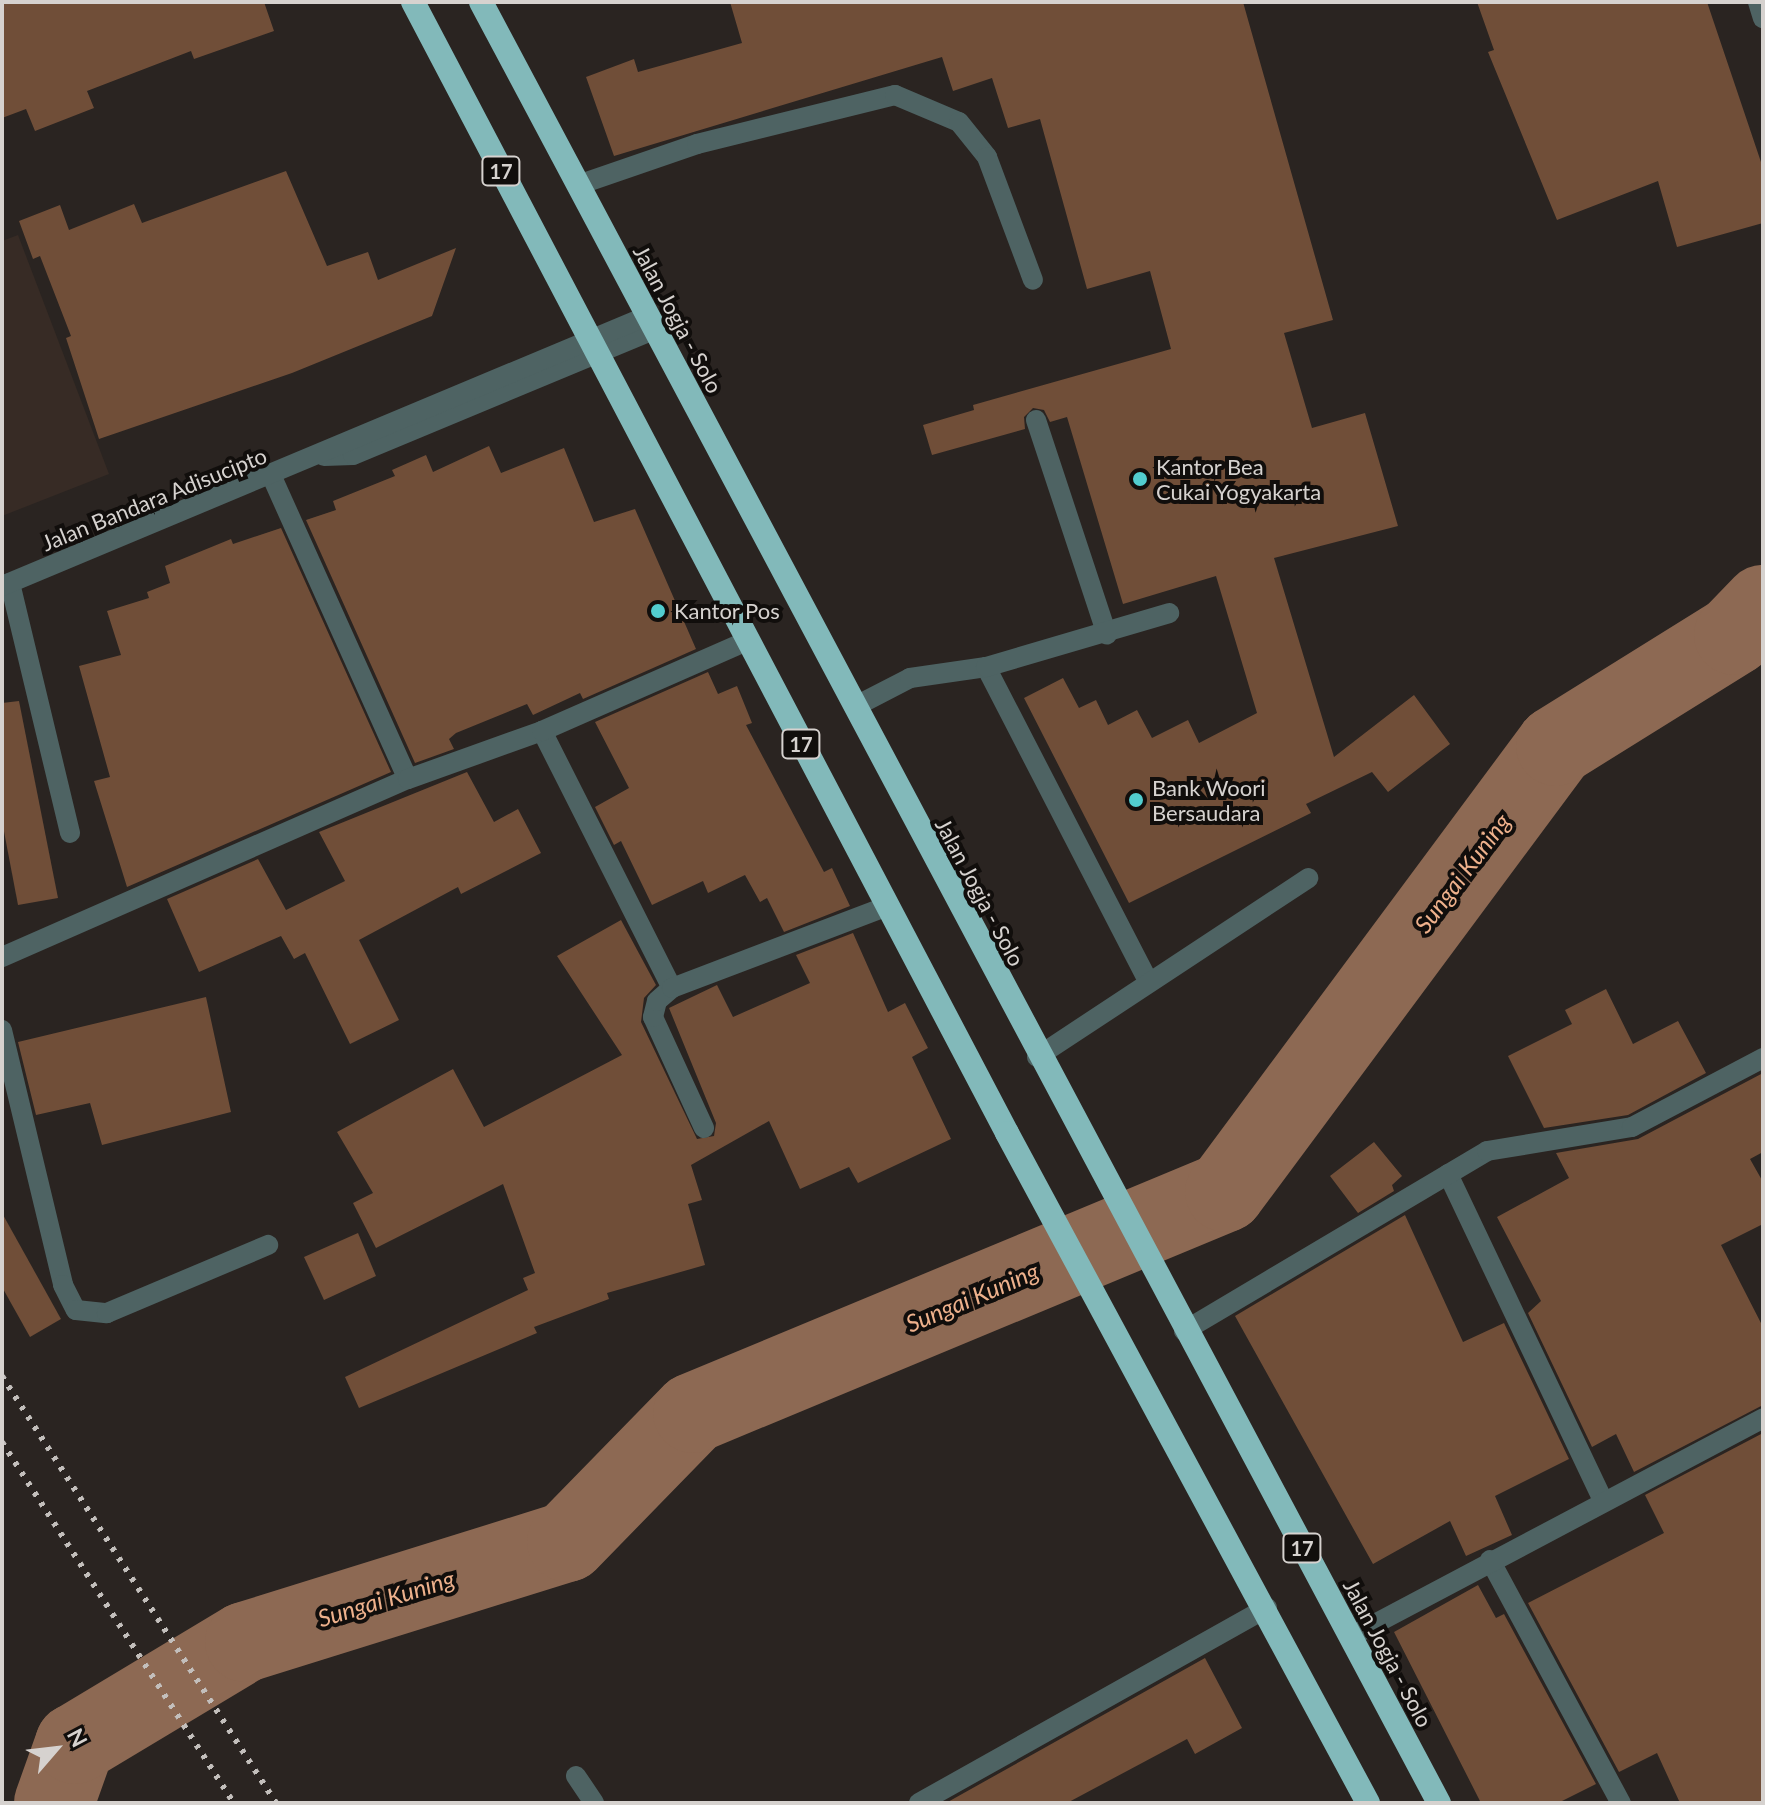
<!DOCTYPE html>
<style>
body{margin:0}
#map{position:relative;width:1765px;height:1805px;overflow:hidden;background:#2a2421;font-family:Lato,sans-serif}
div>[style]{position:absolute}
.built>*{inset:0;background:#372b25}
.river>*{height:80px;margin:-40px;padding:0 40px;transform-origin:40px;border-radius:40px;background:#8d6953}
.building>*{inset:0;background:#704e38}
.minor>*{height:20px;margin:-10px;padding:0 10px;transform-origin:10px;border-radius:10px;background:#4e6363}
.highway>*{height:24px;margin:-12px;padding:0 12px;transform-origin:12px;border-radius:12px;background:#82b9ba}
.rail>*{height:6px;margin-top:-3px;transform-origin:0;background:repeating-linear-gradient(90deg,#c3bfbc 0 4px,transparent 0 12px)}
.dots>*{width:22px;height:22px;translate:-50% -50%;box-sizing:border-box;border:4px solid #110e0c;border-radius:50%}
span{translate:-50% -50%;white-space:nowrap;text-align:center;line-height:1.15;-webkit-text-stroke:8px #110e0c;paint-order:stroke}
.shield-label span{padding:2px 6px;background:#110e0c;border:2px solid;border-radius:6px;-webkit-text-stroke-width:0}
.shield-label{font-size:20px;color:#d6d2cf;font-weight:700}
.street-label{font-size:22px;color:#d6d2cf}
.poi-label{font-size:22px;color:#d6d2cf}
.left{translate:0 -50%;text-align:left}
.water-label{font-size:24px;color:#eeb18c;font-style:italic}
.frame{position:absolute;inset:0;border:4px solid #d6d2cf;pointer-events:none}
.north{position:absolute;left:16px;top:1709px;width:80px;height:80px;-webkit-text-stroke:6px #110e0c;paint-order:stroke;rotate:62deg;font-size:22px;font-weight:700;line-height:32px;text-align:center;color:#d6d2cf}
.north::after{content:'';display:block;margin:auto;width:28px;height:36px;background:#d6d2cf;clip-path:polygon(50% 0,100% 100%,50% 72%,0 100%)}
</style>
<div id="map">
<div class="built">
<div style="clip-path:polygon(18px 235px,109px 474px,2px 516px,2px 241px)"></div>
</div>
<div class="river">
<div style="left:54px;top:1803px;width:63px;rotate:-70.4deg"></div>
<div style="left:75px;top:1744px;width:198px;rotate:-31deg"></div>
<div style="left:245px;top:1642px;width:337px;rotate:-17.3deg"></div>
<div style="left:567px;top:1542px;width:180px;rotate:-45.7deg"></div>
<div style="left:693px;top:1413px;width:576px;rotate:-22.56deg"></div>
<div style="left:1225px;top:1192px;width:555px;rotate:-53.42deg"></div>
<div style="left:1556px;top:746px;width:210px;rotate:-31.9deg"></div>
<div style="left:1734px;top:635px;width:42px;rotate:-46deg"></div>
</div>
<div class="building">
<div style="clip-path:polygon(2px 2px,264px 2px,274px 31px,194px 59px,191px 51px,87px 91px,94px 108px,35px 131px,26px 109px,2px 118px)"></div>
<div style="clip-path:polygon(730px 2px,1243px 2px,1333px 320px,1284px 333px,1312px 428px,1365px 413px,1398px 526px,1274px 558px,1334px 757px,1414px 695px,1450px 744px,1388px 792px,1372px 772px,1306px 804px,1311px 813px,1129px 903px,1024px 698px,1063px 678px,1079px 708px,1096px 700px,1108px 725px,1137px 710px,1152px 738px,1188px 720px,1199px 743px,1257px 713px,1216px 576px,1123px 604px,1067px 417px,1050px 422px,1044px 410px,1033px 408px,1024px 417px,1025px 429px,932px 455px,923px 425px,974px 410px,973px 405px,1171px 349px,1150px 271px,1087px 289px,1040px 119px,1008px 128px,992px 78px,953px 91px,942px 57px,614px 156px,586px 77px,634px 59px,638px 72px,742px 43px)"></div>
<div style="clip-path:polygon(1477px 2px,1707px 2px,1763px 168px,1763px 223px,1677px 247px,1658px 181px,1557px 220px,1488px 52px,1494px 50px)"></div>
<div style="clip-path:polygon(286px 171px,327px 266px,368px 252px,378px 280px,456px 248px,432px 316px,292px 373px,99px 439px,66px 338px,71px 336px,40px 256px,33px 259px,19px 221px,60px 205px,69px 230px,134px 204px,142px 223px)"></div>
<div style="clip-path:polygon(489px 446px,501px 473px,564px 448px,594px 522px,635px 509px,696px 649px,583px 699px,580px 693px,533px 715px,527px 704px,456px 733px,449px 739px,454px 749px,415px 763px,306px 520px,336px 510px,333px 501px,395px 476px,392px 470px,426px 455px,433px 472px)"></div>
<div style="clip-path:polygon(281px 528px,391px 772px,127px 887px,94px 781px,110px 777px,79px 666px,121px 655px,107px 611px,149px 598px,147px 592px,170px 583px,165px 566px,231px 539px,233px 544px)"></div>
<div style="clip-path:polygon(708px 672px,718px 694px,737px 686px,752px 723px,746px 725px,824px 872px,832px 868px,850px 906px,784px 932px,767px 898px,760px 902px,745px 875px,708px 893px,703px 881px,652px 905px,621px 841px,614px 845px,595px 807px,629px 788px,595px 722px)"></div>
<div style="clip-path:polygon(19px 701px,58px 898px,18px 905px,2px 821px,2px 703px)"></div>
<div style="clip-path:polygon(467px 772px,494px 822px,518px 809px,541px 853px,461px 894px,458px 887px,359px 940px,399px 1020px,350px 1044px,305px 953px,294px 959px,281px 936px,199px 972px,167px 899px,258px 859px,286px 910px,345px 881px,319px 832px)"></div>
<div style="clip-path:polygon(621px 920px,656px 985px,644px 998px,641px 1022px,697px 1139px,714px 1136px,716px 1123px,669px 1008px,717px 985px,733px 1017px,810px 983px,796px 955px,853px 933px,888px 1012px,905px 1003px,928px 1048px,912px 1057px,951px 1139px,858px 1183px,849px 1167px,800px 1189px,769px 1121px,691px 1165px,702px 1200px,688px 1204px,705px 1265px,607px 1293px,609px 1299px,534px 1327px,537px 1333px,359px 1408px,345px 1377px,528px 1290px,523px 1278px,535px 1273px,503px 1184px,376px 1248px,353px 1203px,373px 1193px,337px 1132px,453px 1069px,484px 1127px,622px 1055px,557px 956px)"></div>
<div style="clip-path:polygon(1606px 989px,1633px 1044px,1678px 1021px,1706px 1073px,1628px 1115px,1544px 1128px,1508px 1056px,1572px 1024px,1565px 1010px)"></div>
<div style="clip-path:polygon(206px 997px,231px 1112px,102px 1145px,90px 1103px,36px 1115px,18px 1042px)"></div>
<div style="clip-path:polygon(1763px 1073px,1763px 1152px,1750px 1159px,1763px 1182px,1763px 1224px,1721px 1245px,1763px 1327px,1763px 1405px,1634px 1472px,1616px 1434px,1592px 1447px,1528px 1313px,1541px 1301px,1497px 1217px,1569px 1178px,1556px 1153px,1638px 1139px)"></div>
<div style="clip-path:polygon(1374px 1142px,1402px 1176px,1392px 1185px,1394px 1191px,1358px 1213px,1330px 1176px)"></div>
<div style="clip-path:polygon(2px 1213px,61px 1319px,30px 1337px,2px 1287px)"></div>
<div style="clip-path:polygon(1405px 1215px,1463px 1342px,1504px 1323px,1569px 1459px,1495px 1496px,1512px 1535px,1466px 1556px,1450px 1521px,1373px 1564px,1235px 1316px)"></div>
<div style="clip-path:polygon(358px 1233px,376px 1276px,324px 1300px,304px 1257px)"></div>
<div style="clip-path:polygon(1763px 1433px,1763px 1803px,1680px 1803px,1657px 1753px,1619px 1772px,1528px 1603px,1664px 1533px,1645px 1495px)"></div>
<div style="clip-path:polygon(1478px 1585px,1496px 1618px,1504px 1614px,1596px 1784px,1558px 1803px,1481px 1803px,1394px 1632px)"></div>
<div style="clip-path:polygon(1205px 1658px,1242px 1728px,1195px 1754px,1187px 1739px,1067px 1803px,946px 1803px)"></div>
</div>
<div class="minor">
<div style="left:1758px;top:2px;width:17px;rotate:73deg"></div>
<div style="left:578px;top:185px;width:126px;rotate:-19deg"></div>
<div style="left:697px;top:144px;width:204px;rotate:-13.9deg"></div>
<div style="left:895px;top:95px;width:69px;rotate:22.9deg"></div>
<div style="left:959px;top:122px;width:45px;rotate:51.3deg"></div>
<div style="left:987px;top:157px;width:131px;rotate:69.5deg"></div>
<div style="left:1036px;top:420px;width:226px;rotate:71.7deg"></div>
<div style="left:324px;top:456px;width:29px;rotate:-2deg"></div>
<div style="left:353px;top:455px;width:326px;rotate:-22.6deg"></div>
<div style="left:272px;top:477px;width:331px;rotate:65.8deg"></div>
<div style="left:10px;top:583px;width:257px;rotate:76.5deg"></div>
<div style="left:2px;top:586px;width:699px;rotate:-22.71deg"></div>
<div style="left:986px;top:667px;width:351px;rotate:62.7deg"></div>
<div style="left:854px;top:707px;width:63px;rotate:-27.4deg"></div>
<div style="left:910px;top:678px;width:77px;rotate:-8.2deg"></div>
<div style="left:986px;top:667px;width:191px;rotate:-16.4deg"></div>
<div style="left:542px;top:731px;width:288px;rotate:63.2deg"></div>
<div style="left:2px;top:957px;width:443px;rotate:-23.7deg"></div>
<div style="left:408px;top:779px;width:142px;rotate:-19.7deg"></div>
<div style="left:542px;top:731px;width:224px;rotate:-23.7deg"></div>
<div style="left:2px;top:1030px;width:262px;rotate:76.5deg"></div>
<div style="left:63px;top:1285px;width:28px;rotate:63deg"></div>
<div style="left:76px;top:1310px;width:31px;rotate:6deg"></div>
<div style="left:107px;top:1313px;width:175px;rotate:-22.9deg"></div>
<div style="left:1037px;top:1057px;width:325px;rotate:-33.4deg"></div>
<div style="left:704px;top:1128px;width:122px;rotate:-114.7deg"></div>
<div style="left:653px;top:1017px;width:16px;rotate:-76deg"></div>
<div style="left:657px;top:1001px;width:20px;rotate:-41deg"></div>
<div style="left:672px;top:988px;width:231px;rotate:-20.8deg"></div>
<div style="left:1448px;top:1174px;width:362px;rotate:64.6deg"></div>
<div style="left:1184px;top:1331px;width:352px;rotate:-30.7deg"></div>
<div style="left:1487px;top:1151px;width:147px;rotate:-9.4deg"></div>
<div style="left:1632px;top:1127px;width:148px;rotate:-27.8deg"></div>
<div style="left:1490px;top:1560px;width:276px;rotate:61.7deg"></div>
<div style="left:1350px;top:1637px;width:467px;rotate:-27.9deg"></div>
<div style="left:576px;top:1776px;width:32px;rotate:56deg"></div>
<div style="left:919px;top:1803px;width:399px;rotate:-29.3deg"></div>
</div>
<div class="highway">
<div style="left:413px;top:2px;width:1277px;rotate:62.29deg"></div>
<div style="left:1007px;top:1133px;width:761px;rotate:61.68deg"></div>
<div style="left:481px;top:2px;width:2040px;rotate:61.99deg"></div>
</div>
<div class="rail">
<div style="left:2px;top:1376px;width:507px;rotate:57.31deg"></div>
<div style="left:2px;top:1442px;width:429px;rotate:57.3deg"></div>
</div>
<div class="dots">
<div style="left:1140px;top:479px;background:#52cdcf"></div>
<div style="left:658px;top:611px;background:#52cdcf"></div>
<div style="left:1136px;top:800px;background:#52cdcf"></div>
</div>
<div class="shield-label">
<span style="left:501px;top:171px">17</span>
<span style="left:801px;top:744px">17</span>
<span style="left:1302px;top:1548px">17</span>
</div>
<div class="street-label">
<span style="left:678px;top:319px;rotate:62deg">Jalan Jogja - Solo</span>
<span style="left:154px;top:499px;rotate:-22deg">Jalan Bandara Adisucipto</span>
<span style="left:980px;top:892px;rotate:62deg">Jalan Jogja - Solo</span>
<span style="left:1388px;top:1653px;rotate:62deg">Jalan Jogja - Solo</span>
</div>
<div class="poi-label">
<span class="left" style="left:1156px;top:479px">Kantor Bea<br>Cukai Yogyakarta</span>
<span class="left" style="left:674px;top:611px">Kantor Pos</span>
<span class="left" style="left:1152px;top:800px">Bank Woori<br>Bersaudara</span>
</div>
<div class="water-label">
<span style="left:1462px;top:873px;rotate:-53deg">Sungai Kuning</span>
<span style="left:972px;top:1297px;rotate:-23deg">Sungai Kuning</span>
<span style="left:386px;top:1598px;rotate:-17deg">Sungai Kuning</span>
</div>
<div class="frame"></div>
<div class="north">N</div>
</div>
